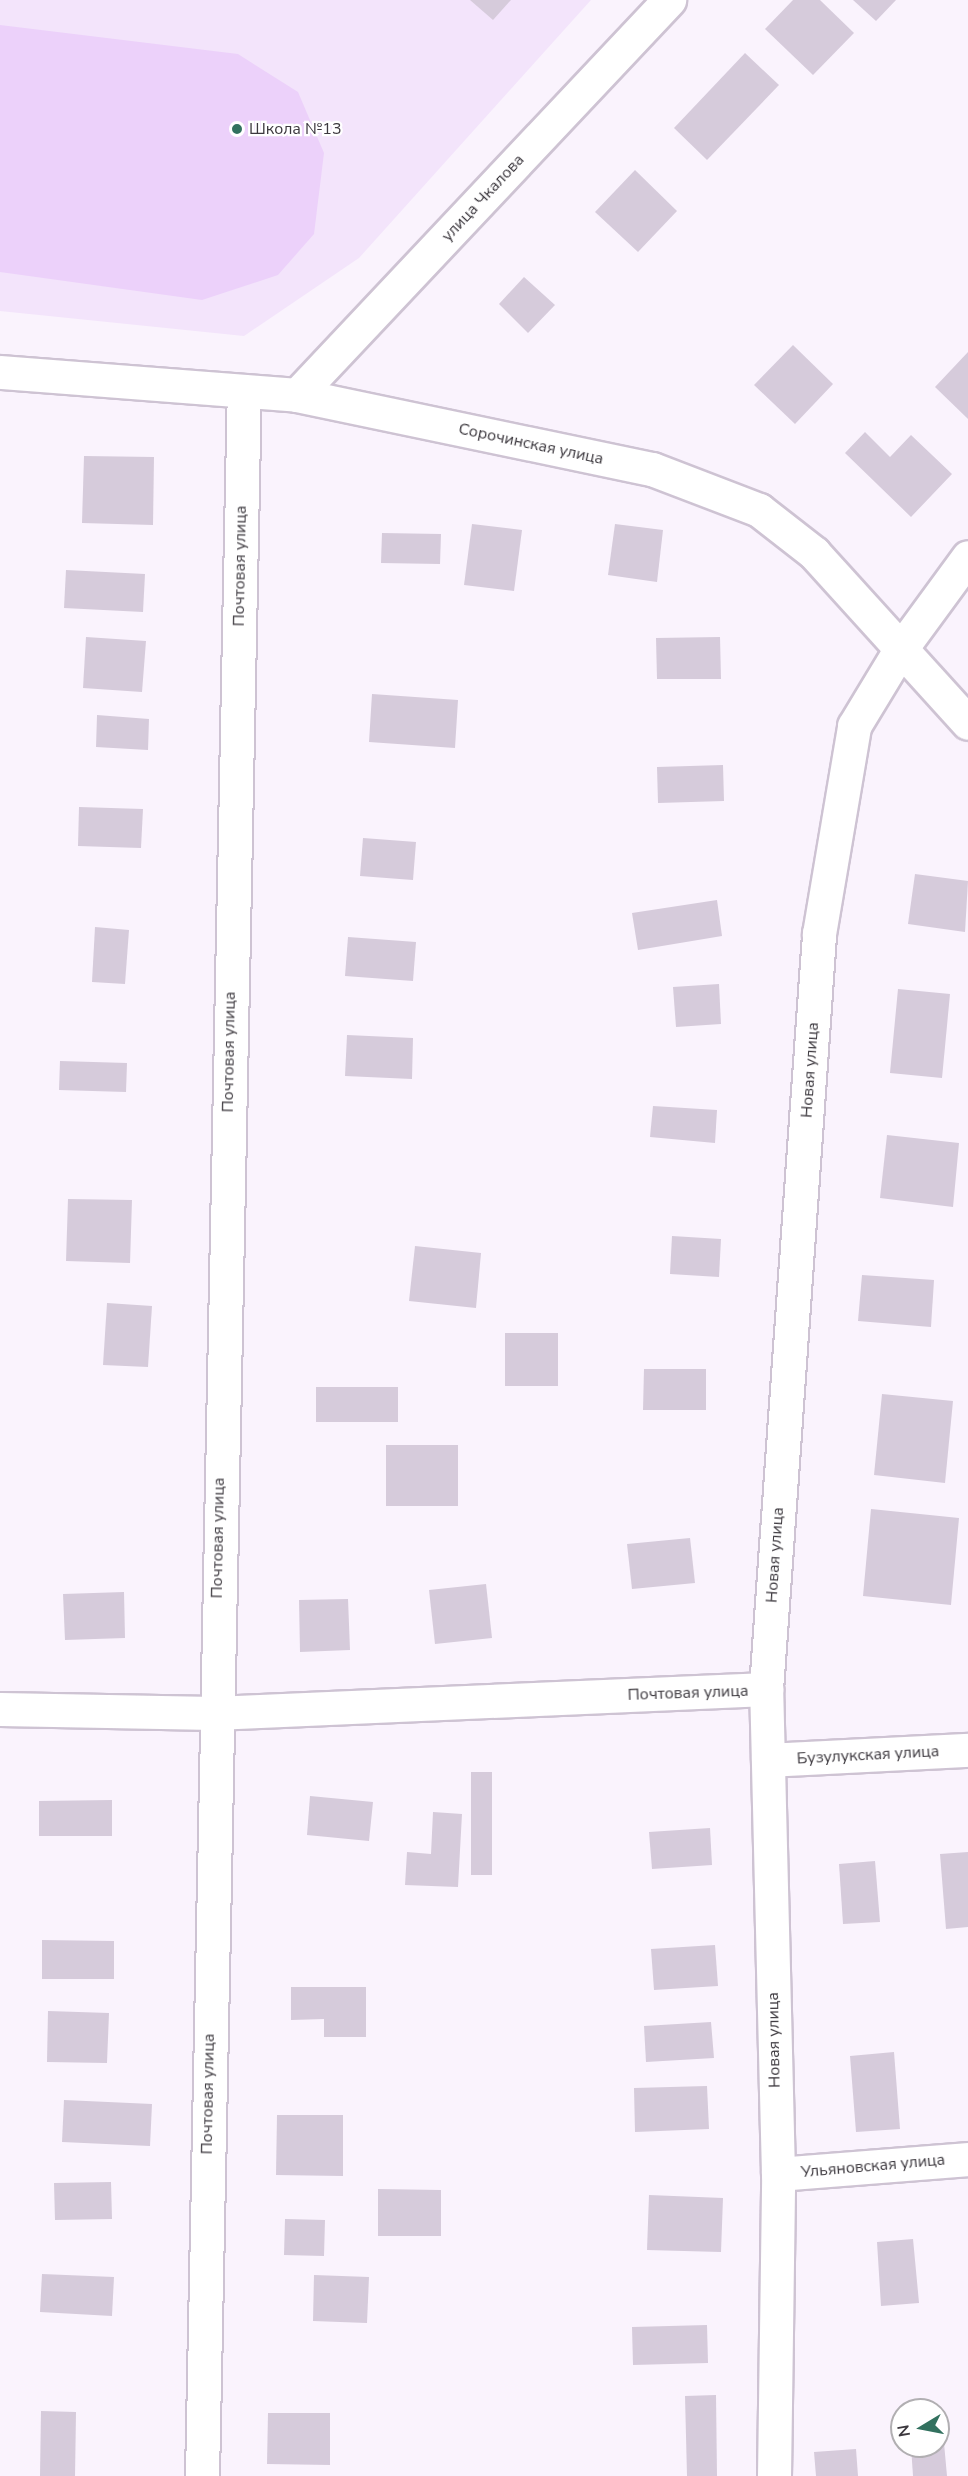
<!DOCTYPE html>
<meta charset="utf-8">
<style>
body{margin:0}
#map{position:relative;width:968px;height:2476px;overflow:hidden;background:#faf3fd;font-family:"Nunito Sans",sans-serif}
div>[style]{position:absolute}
.built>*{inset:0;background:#f3e4fb}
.green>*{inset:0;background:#ecd1fa}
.building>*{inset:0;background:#d6cbdb}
.roads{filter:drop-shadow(2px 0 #cec3d3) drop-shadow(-2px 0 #cec3d3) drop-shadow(0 2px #cec3d3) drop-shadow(0 -2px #cec3d3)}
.street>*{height:33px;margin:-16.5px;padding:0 16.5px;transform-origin:16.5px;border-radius:16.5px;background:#fff}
.dots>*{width:16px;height:16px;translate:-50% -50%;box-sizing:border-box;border:3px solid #fff;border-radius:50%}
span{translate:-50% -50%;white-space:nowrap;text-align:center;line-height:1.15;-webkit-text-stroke:4.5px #fff;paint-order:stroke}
.poi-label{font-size:16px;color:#3c383e}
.left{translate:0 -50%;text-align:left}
.street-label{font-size:16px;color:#3c383e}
.north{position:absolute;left:890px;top:2398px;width:60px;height:60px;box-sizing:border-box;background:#fff;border:2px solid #b1afb2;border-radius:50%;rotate:260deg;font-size:16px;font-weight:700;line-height:24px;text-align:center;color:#3c383e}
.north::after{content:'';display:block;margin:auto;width:21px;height:27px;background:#32715f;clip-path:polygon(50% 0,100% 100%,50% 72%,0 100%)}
</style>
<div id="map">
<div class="built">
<div style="clip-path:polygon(0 0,591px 0,359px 258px,244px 336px,0 311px)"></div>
</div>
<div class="green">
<div style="clip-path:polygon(0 25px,238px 54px,298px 92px,324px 153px,314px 234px,278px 275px,202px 300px,0 272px)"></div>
</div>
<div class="building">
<div style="clip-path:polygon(470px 0,511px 0,493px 20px)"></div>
<div style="clip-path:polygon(793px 0,820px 0,854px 33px,813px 75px,765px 29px)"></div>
<div style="clip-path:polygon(853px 0,896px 0,876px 21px)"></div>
<div style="clip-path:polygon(745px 53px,779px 85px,707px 160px,674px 128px)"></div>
<div style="clip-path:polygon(635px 170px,677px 211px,638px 252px,595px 212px)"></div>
<div style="clip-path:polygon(524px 277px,555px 305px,528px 333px,499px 304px)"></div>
<div style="clip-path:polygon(793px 345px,833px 384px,795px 424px,754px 385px)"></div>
<div style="clip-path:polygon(968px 352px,968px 419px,935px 387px)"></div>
<div style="clip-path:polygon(865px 432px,890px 457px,911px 435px,952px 474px,911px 517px,845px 453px)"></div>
<div style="clip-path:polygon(84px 456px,154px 457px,153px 525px,82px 523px)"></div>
<div style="clip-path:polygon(472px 524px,522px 530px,514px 591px,464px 585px)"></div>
<div style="clip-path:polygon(615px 524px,663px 530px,657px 582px,608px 575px)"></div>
<div style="clip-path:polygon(382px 533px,441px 534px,440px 564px,381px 563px)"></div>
<div style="clip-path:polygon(66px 570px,145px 574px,143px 612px,64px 608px)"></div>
<div style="clip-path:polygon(86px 637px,146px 641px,142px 692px,83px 688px)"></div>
<div style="clip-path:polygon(720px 637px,721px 679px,657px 679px,656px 638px)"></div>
<div style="clip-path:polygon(372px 694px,458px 700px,455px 748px,369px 742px)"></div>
<div style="clip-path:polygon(97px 715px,149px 719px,148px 750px,96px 747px)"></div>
<div style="clip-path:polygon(723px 765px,724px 801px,658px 803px,657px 767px)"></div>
<div style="clip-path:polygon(79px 807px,143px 809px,141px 848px,78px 846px)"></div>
<div style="clip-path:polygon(363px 838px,416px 842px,413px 880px,360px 876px)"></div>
<div style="clip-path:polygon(915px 874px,968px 881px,965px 932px,908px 924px)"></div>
<div style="clip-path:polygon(717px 900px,722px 936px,638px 950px,632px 913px)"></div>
<div style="clip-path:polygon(95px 927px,129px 930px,125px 984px,92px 982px)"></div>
<div style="clip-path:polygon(348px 937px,416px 942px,413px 981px,345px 976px)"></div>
<div style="clip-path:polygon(719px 984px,721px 1024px,676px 1027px,673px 987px)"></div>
<div style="clip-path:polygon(898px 989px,950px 994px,942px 1078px,890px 1073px)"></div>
<div style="clip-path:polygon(347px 1035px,413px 1038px,412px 1079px,345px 1076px)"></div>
<div style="clip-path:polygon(60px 1061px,127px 1063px,126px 1092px,59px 1090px)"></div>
<div style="clip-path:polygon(653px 1106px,717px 1110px,715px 1143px,650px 1137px)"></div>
<div style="clip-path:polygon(887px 1135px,959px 1143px,953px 1207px,880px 1198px)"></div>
<div style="clip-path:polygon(68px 1199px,132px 1200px,130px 1263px,66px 1261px)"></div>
<div style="clip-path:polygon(672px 1236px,721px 1239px,719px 1277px,670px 1274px)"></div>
<div style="clip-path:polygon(415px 1246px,481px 1253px,476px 1308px,409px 1301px)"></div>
<div style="clip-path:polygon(862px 1275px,934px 1280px,931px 1327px,858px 1321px)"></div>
<div style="clip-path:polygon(107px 1303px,152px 1306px,148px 1367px,103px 1365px)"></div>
<div style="clip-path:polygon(505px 1333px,558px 1333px,558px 1386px,505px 1386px)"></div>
<div style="clip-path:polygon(644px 1369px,706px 1369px,706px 1410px,643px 1410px)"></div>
<div style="clip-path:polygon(316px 1387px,398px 1387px,398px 1422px,316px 1422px)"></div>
<div style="clip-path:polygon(882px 1394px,953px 1401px,945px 1483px,874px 1475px)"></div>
<div style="clip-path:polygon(386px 1445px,458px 1445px,458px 1506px,386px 1506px)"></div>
<div style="clip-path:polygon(871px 1509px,959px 1518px,951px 1605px,863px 1596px)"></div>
<div style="clip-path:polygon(690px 1538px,695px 1583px,632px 1589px,627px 1544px)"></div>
<div style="clip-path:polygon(486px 1584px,492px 1638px,435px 1644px,429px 1590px)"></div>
<div style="clip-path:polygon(124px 1592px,125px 1638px,65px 1640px,63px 1594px)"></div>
<div style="clip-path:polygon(348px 1599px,350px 1650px,300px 1652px,299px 1600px)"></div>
<div style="clip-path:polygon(471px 1772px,492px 1772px,492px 1875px,471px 1875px)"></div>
<div style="clip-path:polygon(310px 1796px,373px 1802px,369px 1841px,307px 1835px)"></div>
<div style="clip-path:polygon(112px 1800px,112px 1836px,39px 1836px,39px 1801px)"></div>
<div style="clip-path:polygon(433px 1812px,462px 1814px,458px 1887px,405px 1885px,407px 1852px,431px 1854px)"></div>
<div style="clip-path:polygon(710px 1828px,712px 1865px,652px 1869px,649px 1832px)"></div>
<div style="clip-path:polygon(968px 1852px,968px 1927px,946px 1929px,940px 1854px)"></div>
<div style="clip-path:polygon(875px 1861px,880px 1922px,843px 1924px,839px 1864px)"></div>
<div style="clip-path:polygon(42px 1940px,114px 1941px,114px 1979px,42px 1979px)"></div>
<div style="clip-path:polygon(715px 1945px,718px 1986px,654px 1990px,651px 1949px)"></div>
<div style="clip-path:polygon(291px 1987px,366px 1987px,366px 2037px,324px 2037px,324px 2019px,291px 2020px)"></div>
<div style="clip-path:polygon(48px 2011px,109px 2013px,107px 2063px,47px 2062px)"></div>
<div style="clip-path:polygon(711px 2022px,714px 2058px,646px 2062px,644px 2026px)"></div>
<div style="clip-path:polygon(894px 2052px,900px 2129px,856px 2132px,850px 2056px)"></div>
<div style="clip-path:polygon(707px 2086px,709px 2129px,635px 2132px,634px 2088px)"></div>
<div style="clip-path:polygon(64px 2100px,152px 2104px,150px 2146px,62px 2142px)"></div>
<div style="clip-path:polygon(277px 2115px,343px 2115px,343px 2176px,276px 2175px)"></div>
<div style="clip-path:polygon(111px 2182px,112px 2219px,55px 2220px,54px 2183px)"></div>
<div style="clip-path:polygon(378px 2189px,441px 2190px,441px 2236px,378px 2236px)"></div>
<div style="clip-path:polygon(649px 2195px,723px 2198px,721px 2252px,647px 2250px)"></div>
<div style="clip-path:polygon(285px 2219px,325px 2220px,324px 2256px,284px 2255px)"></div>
<div style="clip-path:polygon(913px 2239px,919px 2303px,881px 2306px,877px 2242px)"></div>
<div style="clip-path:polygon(42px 2274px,114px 2277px,112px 2316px,40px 2312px)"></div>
<div style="clip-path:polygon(314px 2275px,369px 2277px,367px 2323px,313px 2321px)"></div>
<div style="clip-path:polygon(707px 2325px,708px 2363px,633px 2365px,632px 2327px)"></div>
<div style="clip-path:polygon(716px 2395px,717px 2476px,687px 2476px,685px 2396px)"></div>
<div style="clip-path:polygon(41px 2411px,76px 2412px,75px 2476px,40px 2476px)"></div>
<div style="clip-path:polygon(268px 2413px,330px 2413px,330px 2465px,267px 2464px)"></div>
<div style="clip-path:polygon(938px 2443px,944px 2443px,947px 2476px,913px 2476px,911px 2446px)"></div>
<div style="clip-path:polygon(856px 2449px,858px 2476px,816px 2476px,814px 2452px)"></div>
</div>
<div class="roads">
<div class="street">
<div style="left:0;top:372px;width:298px;rotate:4.4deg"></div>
<div style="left:297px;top:395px;width:363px;rotate:11.8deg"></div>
<div style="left:652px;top:469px;width:115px;rotate:21deg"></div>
<div style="left:759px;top:510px;width:70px;rotate:38deg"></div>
<div style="left:814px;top:553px;width:229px;rotate:47.8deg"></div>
<div style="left:297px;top:395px;width:543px;rotate:-46.72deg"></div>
<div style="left:0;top:1709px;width:214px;rotate:1.1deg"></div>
<div style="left:214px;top:1713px;width:553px;rotate:-2.49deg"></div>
<div style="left:768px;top:1760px;width:200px;rotate:-2.9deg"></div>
<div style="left:778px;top:2174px;width:191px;rotate:-4.5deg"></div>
<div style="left:202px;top:2476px;width:2085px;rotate:-88.85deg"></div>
<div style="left:774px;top:2476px;width:302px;rotate:-89.2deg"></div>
<div style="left:778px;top:2174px;width:485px;rotate:-91.4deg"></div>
<div style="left:766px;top:1689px;width:757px;rotate:-85.98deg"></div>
<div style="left:819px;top:934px;width:211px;rotate:-80.4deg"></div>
<div style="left:854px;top:726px;width:89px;rotate:-58.8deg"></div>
<div style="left:900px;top:650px;width:115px;rotate:-53.8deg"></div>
</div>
</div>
<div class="dots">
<div style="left:237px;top:129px;background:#32715f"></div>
</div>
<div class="poi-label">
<span class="left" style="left:249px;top:129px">Школа №13</span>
</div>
<div class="street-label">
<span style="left:483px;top:198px;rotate:-47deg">улица Чкалова</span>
<span style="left:531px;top:444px;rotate:12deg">Сорочинская улица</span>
<span style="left:240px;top:566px;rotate:-89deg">Почтовая улица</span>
<span style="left:229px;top:1052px;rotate:-89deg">Почтовая улица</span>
<span style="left:810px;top:1070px;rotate:-86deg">Новая улица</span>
<span style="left:218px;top:1538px;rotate:-89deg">Почтовая улица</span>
<span style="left:775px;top:1555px;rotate:-86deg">Новая улица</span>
<span style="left:688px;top:1693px;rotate:-2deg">Почтовая улица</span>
<span style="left:868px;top:1755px;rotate:-3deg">Бузулукская улица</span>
<span style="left:774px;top:2040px;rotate:-91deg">Новая улица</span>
<span style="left:208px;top:2094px;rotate:-89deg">Почтовая улица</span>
<span style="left:873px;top:2166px;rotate:-5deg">Ульяновская улица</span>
</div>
<div class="north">N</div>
</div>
